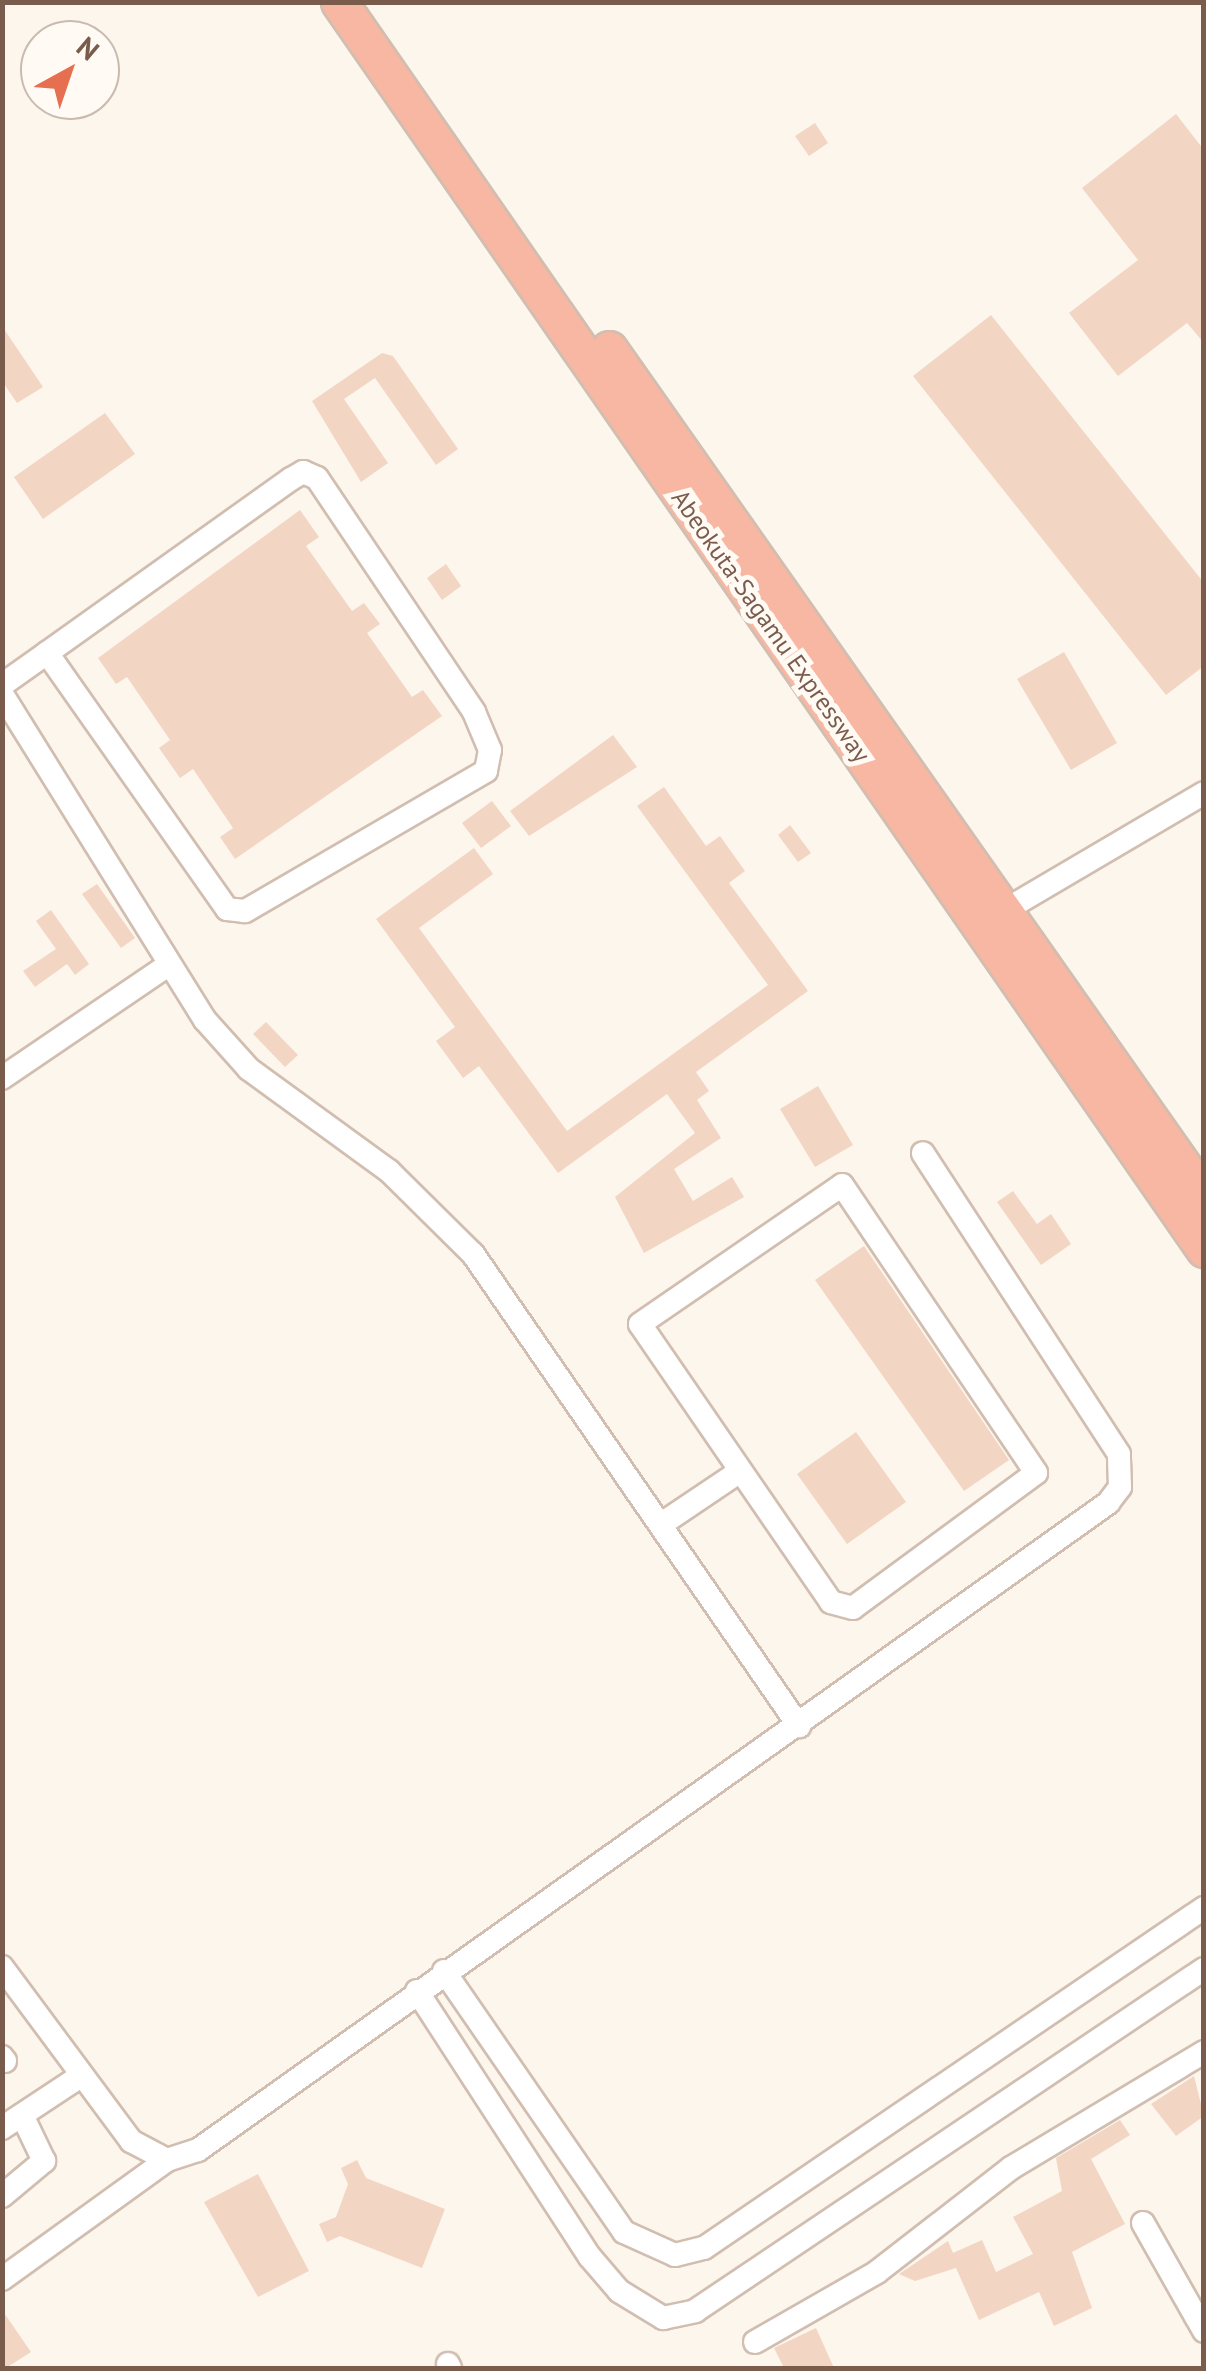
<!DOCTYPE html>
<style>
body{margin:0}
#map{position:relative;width:1206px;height:2371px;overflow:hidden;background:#fdf6ec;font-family:"PT Sans",sans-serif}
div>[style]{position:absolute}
.building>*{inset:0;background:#f3d5c3}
.roads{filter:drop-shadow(2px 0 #d1beb0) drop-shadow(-2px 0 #d1beb0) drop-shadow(0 2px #d1beb0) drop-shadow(0 -2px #d1beb0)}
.minor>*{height:22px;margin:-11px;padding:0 11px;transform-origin:11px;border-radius:11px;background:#fff}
.highway>*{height:35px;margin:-17.5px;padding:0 17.5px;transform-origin:17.5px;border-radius:17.5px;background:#f7b7a3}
span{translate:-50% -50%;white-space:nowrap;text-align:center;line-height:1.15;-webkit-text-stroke:10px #fffaf3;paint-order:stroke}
.street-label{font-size:25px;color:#7a5c4d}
.frame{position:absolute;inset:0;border:5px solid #7a5c4d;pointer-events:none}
.north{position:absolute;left:20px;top:20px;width:100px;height:100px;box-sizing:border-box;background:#fffaf3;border:2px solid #cabbb1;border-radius:50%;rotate:40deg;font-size:28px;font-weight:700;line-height:40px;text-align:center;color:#7a5c4d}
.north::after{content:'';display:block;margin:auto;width:35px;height:45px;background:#e76f51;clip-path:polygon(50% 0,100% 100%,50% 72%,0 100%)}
</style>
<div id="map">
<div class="building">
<div style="clip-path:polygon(1176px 114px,1204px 150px,1204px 343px,1187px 323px,1118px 376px,1069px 313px,1138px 260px,1082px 188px)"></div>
<div style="clip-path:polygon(815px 123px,828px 143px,809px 156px,795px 136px)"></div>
<div style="clip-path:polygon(991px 315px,1204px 583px,1204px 666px,1166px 695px,913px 376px)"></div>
<div style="clip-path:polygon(2px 326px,43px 387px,17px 403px,2px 381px)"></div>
<div style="clip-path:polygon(382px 353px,393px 356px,458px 449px,436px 465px,375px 378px,344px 399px,388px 463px,361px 482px,312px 401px)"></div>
<div style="clip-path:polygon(105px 413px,135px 454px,43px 519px,14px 477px)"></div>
<div style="clip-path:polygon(300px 510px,319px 537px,306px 546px,352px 611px,364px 603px,380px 624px,367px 633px,412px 697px,423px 690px,442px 716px,235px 859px,220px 837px,233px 828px,193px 769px,180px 778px,159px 748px,170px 740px,127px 677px,116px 684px,98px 658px)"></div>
<div style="clip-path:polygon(446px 564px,461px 586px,442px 600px,427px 578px)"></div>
<div style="clip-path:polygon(1064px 652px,1117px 743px,1071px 770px,1017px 679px)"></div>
<div style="clip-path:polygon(613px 735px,637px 767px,529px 836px,510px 811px)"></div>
<div style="clip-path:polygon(664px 787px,706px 846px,720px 836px,745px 871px,729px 883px,808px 991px,696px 1072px,709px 1091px,697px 1100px,721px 1138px,674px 1169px,693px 1201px,732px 1177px,744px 1197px,644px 1253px,615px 1197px,695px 1133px,667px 1094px,558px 1173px,479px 1066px,463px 1078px,436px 1041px,455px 1027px,376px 919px,474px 848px,493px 874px,419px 928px,567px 1131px,768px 985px,637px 806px)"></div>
<div style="clip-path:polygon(492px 801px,511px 826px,481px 848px,462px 823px)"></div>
<div style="clip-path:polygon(790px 825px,811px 853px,798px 862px,778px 835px)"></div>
<div style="clip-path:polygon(97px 884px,135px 938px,121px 948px,82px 894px)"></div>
<div style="clip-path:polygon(51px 910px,89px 964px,75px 975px,67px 964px,35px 987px,23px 971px,56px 949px,36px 921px)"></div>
<div style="clip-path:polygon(266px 1022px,298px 1055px,285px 1067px,253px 1034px)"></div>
<div style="clip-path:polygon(818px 1086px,853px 1145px,815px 1167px,780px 1109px)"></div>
<div style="clip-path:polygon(1013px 1191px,1037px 1224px,1051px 1214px,1071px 1244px,1041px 1265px,997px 1202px)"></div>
<div style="clip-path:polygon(864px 1246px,1009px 1460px,964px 1491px,815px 1280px)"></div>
<div style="clip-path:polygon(856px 1432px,906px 1502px,847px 1544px,797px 1474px)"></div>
<div style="clip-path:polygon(1194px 2076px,1204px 2116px,1176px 2136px,1151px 2104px)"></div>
<div style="clip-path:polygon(1120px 2120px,1130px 2135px,1091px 2159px,1125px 2224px,1072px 2252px,1092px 2308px,1054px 2326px,1039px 2292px,979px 2320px,956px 2268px,915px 2281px,899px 2274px,948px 2241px,953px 2253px,982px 2240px,996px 2272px,1033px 2254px,1013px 2217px,1062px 2191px,1056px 2158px)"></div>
<div style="clip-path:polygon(357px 2160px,366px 2178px,445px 2209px,422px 2268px,340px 2236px,327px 2242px,319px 2224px,336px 2217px,348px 2184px,341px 2168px)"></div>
<div style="clip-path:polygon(258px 2174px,309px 2271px,258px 2297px,204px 2202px)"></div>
<div style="clip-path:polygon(2px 2310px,31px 2352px,6px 2368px,2px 2368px)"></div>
<div style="clip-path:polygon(816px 2328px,834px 2368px,784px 2368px,774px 2348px)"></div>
</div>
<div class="roads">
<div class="minor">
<div style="left:2px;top:685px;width:55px;rotate:-35.4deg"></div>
<div style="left:47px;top:653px;width:300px;rotate:-35.5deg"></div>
<div style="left:291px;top:479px;width:14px;rotate:-30deg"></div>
<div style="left:303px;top:472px;width:15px;rotate:23deg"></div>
<div style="left:317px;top:478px;width:282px;rotate:56.1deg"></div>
<div style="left:474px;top:712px;width:41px;rotate:67.2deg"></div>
<div style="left:490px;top:750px;width:21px;rotate:101deg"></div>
<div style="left:486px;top:771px;width:279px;rotate:149.8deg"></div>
<div style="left:245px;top:911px;width:18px;rotate:-174deg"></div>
<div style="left:227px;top:909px;width:313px;rotate:-125.1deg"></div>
<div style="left:2px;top:694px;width:384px;rotate:58.1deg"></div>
<div style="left:205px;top:1020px;width:66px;rotate:48.1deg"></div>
<div style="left:249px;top:1069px;width:173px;rotate:36.1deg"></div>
<div style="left:389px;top:1171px;width:118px;rotate:44.7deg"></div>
<div style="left:473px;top:1254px;width:574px;rotate:55.37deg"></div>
<div style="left:1002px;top:912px;width:234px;rotate:-30.5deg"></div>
<div style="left:2px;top:1078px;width:201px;rotate:-34.2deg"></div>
<div style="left:842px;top:1185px;width:347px;rotate:56deg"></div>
<div style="left:1036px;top:1473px;width:227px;rotate:143.6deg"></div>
<div style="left:853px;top:1608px;width:23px;rotate:-165deg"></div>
<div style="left:831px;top:1602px;width:337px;rotate:-124.5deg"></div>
<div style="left:640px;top:1324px;width:245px;rotate:-34.5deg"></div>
<div style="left:663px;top:1523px;width:92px;rotate:-33.9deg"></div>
<div style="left:2px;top:1967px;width:217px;rotate:53.4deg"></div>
<div style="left:131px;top:2141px;width:41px;rotate:27.8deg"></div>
<div style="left:167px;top:2160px;width:33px;rotate:-18deg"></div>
<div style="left:198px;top:2150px;width:1117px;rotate:-35.41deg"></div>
<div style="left:1108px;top:1503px;width:20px;rotate:-53deg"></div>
<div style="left:1120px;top:1487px;width:33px;rotate:-92deg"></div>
<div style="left:1119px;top:1454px;width:359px;rotate:-123.1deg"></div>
<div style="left:444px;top:1971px;width:317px;rotate:55.4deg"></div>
<div style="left:624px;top:2232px;width:56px;rotate:24.3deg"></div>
<div style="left:675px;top:2255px;width:30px;rotate:-14deg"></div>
<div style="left:704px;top:2248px;width:605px;rotate:-34.22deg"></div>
<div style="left:417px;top:1991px;width:317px;rotate:57deg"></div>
<div style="left:590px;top:2257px;width:45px;rotate:49.5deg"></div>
<div style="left:619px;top:2291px;width:52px;rotate:31.5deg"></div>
<div style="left:663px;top:2318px;width:33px;rotate:-12deg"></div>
<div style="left:695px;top:2311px;width:613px;rotate:-33.9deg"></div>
<div style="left:2px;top:2057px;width:5px;rotate:53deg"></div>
<div style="left:2px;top:2128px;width:92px;rotate:-33.5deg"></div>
<div style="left:2px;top:2196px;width:55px;rotate:-39.8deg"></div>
<div style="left:44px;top:2161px;width:51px;rotate:-115.6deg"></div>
<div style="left:1143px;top:2223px;width:124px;rotate:60.5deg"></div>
<div style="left:2px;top:2279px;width:203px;rotate:-35.8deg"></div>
<div style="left:755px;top:2342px;width:141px;rotate:-29.8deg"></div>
<div style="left:877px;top:2272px;width:170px;rotate:-37.8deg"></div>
<div style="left:1011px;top:2168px;width:225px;rotate:-31deg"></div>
<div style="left:448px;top:2364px;width:4px;rotate:63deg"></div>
</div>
<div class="highway">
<div style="left:339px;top:2px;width:1518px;rotate:55.25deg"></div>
<div style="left:609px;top:349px;width:1035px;rotate:54.91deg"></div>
</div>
</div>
<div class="street-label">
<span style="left:771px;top:626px;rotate:55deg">Abeokuta-Sagamu Expressway</span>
</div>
<div class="frame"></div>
<div class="north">N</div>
</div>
